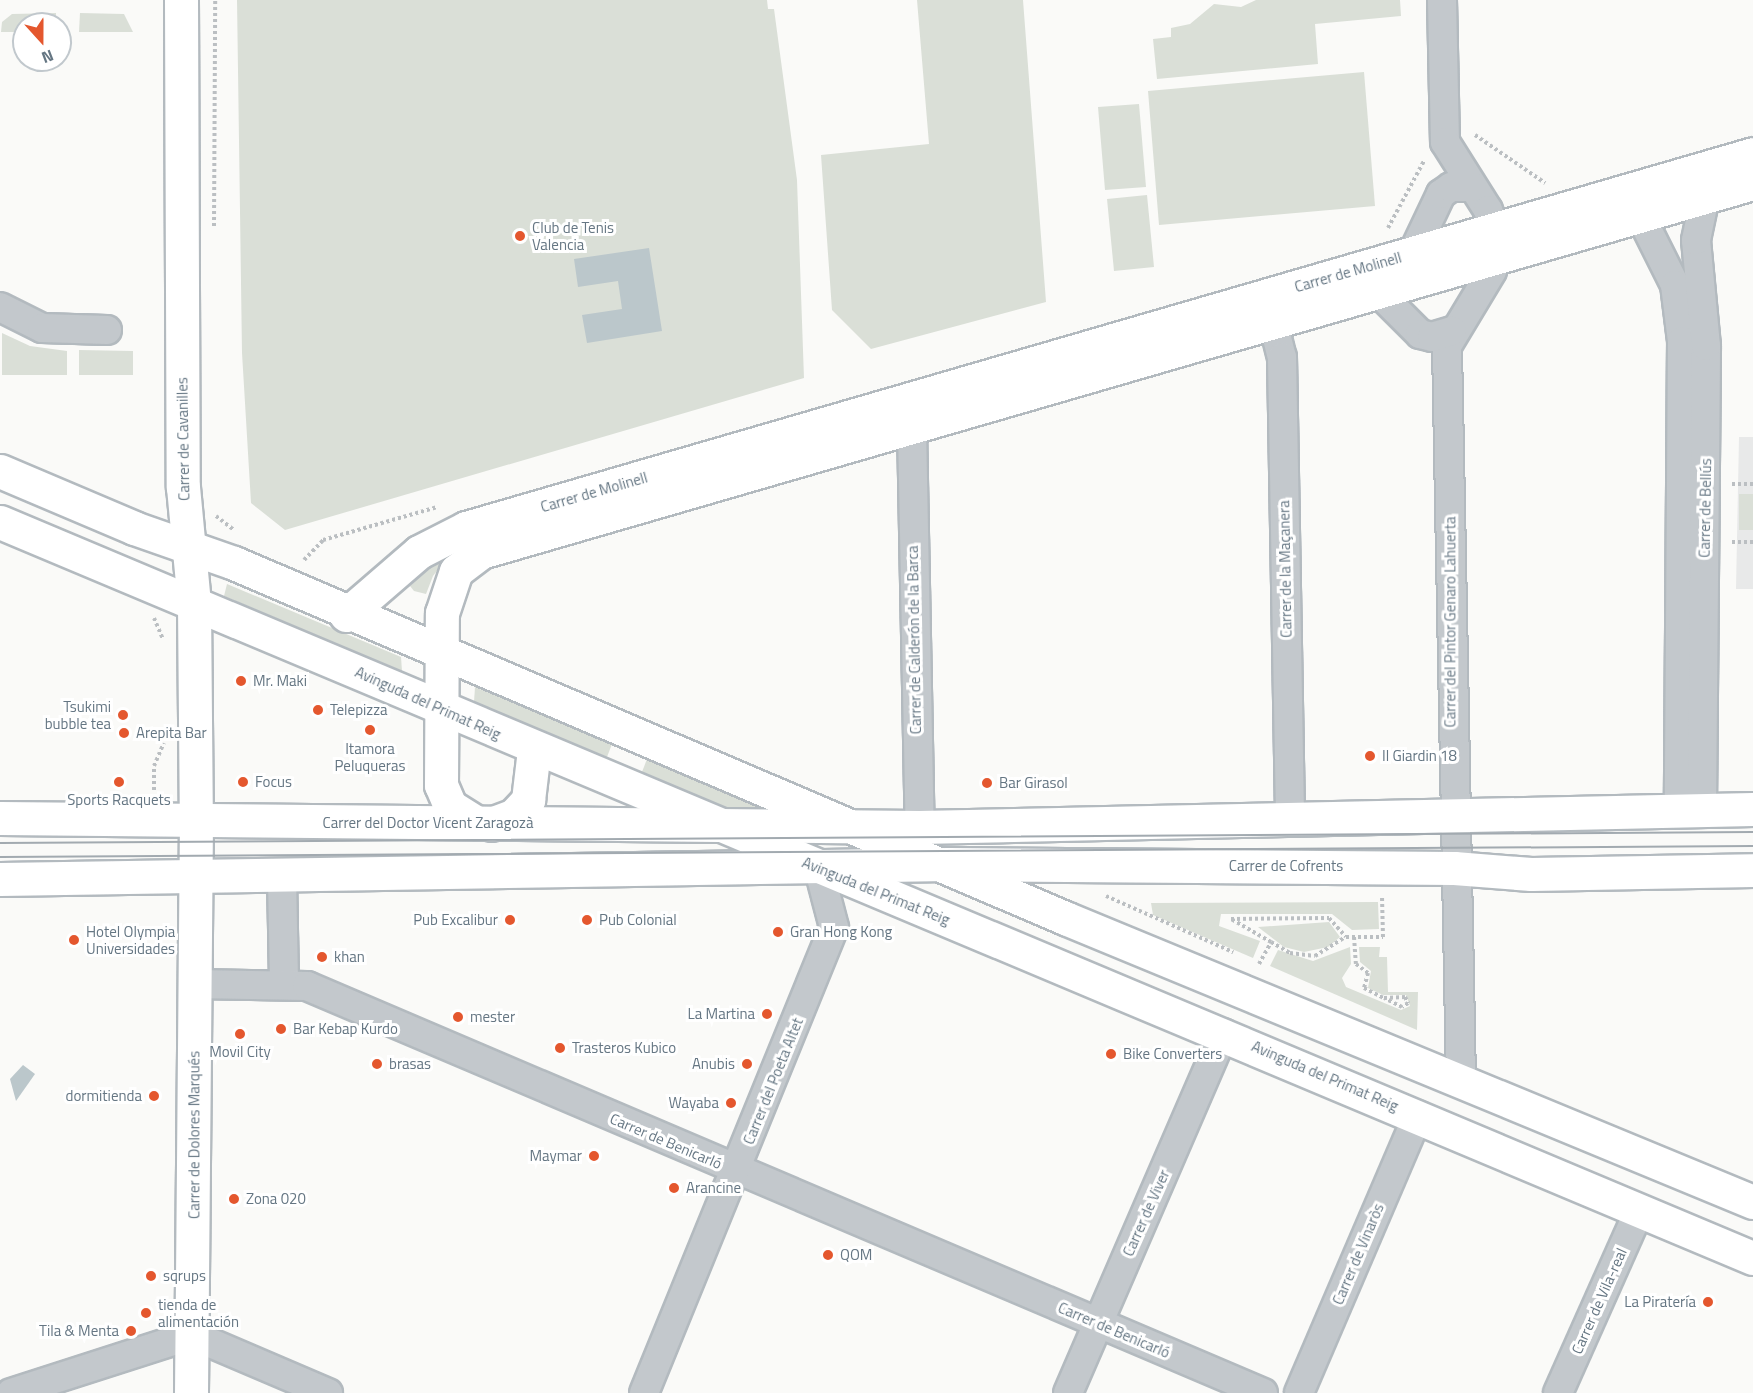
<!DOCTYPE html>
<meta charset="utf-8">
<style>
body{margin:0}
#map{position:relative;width:1753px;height:1393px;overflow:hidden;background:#fafaf8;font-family:"Titillium Web",sans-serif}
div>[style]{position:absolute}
.built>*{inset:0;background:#e8e9e9}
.green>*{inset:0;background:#dadfd7}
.water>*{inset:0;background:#bbc7cb}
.path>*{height:4px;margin-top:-2px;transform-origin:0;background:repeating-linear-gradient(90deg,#bbbfc2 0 3px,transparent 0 6px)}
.roads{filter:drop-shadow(2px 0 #b3babf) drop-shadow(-2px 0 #b3babf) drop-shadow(0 2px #b3babf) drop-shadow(0 -2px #b3babf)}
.street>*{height:28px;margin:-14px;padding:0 14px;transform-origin:14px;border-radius:14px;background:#c3c8cc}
.secondary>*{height:33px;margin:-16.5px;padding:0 16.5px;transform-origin:16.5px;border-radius:16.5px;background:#fff}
.primary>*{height:33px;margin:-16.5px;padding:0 16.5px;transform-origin:16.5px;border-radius:16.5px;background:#fff}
.tram>*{height:1.5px;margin:-0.75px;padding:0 0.75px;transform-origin:0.75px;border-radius:0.75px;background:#a2aab0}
.dots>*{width:16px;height:16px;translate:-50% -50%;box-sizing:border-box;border:3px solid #fff;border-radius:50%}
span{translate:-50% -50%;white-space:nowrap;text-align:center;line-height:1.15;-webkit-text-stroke:6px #fff;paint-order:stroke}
.poi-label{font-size:15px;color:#657683}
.left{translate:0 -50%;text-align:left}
.right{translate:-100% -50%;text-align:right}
.street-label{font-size:15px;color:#657683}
.north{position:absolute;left:12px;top:12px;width:60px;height:60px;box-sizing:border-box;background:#fff;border:2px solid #c1c8cd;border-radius:50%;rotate:159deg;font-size:16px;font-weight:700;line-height:24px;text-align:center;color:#657683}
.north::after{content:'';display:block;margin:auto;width:21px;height:27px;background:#e4572e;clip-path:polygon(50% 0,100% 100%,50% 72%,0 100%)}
</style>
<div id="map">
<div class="built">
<div style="clip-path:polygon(1739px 437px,1753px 437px,1753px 589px,1736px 589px)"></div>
</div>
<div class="green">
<div style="clip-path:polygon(237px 0,767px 0,768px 9px,774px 9px,797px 180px,804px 378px,285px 530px,251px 503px,242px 353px)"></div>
<div style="clip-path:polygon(917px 0,1023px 0,1046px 302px,871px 349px,832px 310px,821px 155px,929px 144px)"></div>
<div style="clip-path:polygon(1256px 0,1400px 0,1401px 16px,1315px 24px,1318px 64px,1157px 79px,1153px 39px,1171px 37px,1171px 28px,1190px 24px,1214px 4px,1241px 7px)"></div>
<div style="clip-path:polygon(56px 13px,56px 24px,24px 24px,24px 32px,1px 32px,2px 22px,12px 14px)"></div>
<div style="clip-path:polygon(80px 13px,124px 14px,133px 32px,79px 32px)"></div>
<div style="clip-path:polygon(1364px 72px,1375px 206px,1159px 225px,1148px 91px)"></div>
<div style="clip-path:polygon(1139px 104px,1146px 187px,1105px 190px,1098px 107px)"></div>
<div style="clip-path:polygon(1147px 195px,1154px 267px,1114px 271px,1107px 199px)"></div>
<div style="clip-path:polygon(2px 333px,30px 346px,67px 351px,67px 375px,2px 375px)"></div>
<div style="clip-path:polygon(79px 350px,133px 351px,133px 375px,79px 375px)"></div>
<div style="clip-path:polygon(1739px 494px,1753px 494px,1753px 530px,1739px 530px)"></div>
<div style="clip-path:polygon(464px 536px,433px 576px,426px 594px,414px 591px,410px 586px,429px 564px)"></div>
<div style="clip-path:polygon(227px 584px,401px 657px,402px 671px,224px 596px)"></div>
<div style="clip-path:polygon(475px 687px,612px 744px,607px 757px,474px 702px)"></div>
<div style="clip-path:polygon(647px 759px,774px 813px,749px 817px,642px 772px)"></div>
<div style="clip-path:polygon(1378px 902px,1379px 929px,1352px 930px,1332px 914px,1221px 914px,1219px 926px,1260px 941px,1253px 958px,1153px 915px,1151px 903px)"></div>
<div style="clip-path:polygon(1329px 922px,1340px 937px,1328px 947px,1304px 952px,1284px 947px,1258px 927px)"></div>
<div style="clip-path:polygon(1350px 947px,1351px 964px,1342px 978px,1346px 987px,1401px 1010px,1410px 1006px,1406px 995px,1383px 995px,1368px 988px,1371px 971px,1360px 962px,1359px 947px,1380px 947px,1379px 957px,1387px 957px,1388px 992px,1418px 992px,1417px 1030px,1270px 966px,1278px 950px,1313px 961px)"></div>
</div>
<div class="water">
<div style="clip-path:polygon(649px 248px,662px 331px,587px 343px,582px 315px,622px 309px,618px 281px,578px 287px,574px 259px)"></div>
<div style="clip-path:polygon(23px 1065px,35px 1074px,16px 1101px,10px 1079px)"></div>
</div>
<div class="path">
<div style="left:1475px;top:135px;width:85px;rotate:34.4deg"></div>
<div style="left:214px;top:226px;width:226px;rotate:-89.7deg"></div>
<div style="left:1388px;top:228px;width:76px;rotate:-61.8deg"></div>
<div style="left:1732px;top:484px;width:21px"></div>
<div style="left:216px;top:516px;width:23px;rotate:38deg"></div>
<div style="left:1732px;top:542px;width:21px"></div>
<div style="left:304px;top:560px;width:28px;rotate:-46deg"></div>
<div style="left:323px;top:540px;width:119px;rotate:-16.1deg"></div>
<div style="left:154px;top:618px;width:23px;rotate:67deg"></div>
<div style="left:154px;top:790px;width:24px;rotate:-90deg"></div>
<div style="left:154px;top:766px;width:25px;rotate:-67deg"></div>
<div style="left:1106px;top:896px;width:139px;rotate:23.8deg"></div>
<div style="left:1354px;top:937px;width:27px;rotate:86deg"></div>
<div style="left:1356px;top:964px;width:15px;rotate:37deg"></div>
<div style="left:1368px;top:973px;width:16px;rotate:105deg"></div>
<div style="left:1364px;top:988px;width:22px;rotate:27deg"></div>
<div style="left:1384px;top:998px;width:21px;rotate:-3deg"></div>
<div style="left:1405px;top:997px;width:7px;rotate:63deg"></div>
<div style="left:1408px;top:1003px;width:7px;rotate:146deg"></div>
<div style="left:1402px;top:1007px;width:20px;rotate:-153deg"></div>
<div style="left:1271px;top:942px;width:46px;rotate:-150.1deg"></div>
<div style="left:1231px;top:919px;width:98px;rotate:-0.6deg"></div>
<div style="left:1329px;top:918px;width:25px;rotate:48deg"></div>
<div style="left:1259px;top:964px;width:25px;rotate:-61deg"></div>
<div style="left:1271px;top:942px;width:22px;rotate:30deg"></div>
<div style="left:1290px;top:953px;width:25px;rotate:7deg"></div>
<div style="left:1315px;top:956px;width:36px;rotate:-32deg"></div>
<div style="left:1346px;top:937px;width:37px"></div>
<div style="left:1383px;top:937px;width:42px;rotate:-91.4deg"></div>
</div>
<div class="roads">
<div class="street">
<div style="left:1442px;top:0;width:142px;rotate:88.8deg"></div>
<div style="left:1445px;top:142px;width:80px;rotate:57.7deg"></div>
<div style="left:1488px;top:210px;width:34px;rotate:71deg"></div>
<div style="left:1499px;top:242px;width:30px;rotate:104deg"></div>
<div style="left:1492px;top:271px;width:87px;rotate:121deg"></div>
<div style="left:1447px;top:346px;width:733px;rotate:88.91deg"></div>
<div style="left:1640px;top:215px;width:78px;rotate:63.4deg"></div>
<div style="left:1675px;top:285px;width:56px;rotate:82.9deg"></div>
<div style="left:1682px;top:341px;width:470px;rotate:90.4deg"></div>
<div style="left:1413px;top:253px;width:65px;rotate:-64.6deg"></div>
<div style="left:1441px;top:194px;width:12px;rotate:-35deg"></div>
<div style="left:1451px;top:187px;width:21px"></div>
<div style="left:1377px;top:291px;width:61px;rotate:45deg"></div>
<div style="left:1420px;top:334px;width:12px;rotate:14deg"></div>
<div style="left:1432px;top:337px;width:21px;rotate:-17deg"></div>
<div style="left:0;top:307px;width:47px;rotate:26.6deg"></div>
<div style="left:42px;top:328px;width:65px;rotate:1.8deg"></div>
<div style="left:1273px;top:322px;width:36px;rotate:76deg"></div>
<div style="left:1282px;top:357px;width:462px;rotate:89deg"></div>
<div style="left:912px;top:427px;width:421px;rotate:88.9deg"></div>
<div style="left:1702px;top:810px;width:464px;rotate:-89.5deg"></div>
<div style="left:1706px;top:346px;width:106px;rotate:-95.4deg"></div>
<div style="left:1696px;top:240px;width:44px;rotate:-78.2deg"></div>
<div style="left:282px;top:877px;width:106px;rotate:88.9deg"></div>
<div style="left:195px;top:984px;width:112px;rotate:1deg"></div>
<div style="left:307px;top:986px;width:1039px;rotate:23.06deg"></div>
<div style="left:11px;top:1393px;width:190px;rotate:-17.8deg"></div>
<div style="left:192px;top:1335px;width:148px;rotate:23.1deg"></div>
<div style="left:644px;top:1393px;width:503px;rotate:-67.82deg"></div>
<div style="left:834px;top:927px;width:63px;rotate:-104.7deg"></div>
<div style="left:1068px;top:1393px;width:392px;rotate:-66.6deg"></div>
<div style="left:1299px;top:1393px;width:302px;rotate:-66.8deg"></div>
<div style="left:1558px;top:1393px;width:201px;rotate:-66deg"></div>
</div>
<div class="secondary">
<div style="left:181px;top:0;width:487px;rotate:89.8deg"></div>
<div style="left:183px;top:487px;width:118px;rotate:84.6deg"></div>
<div style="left:194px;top:604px;width:216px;rotate:89.5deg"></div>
<div style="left:196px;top:820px;width:573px;rotate:90.5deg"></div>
<div style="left:346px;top:615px;width:96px;rotate:-40.8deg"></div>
<div style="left:419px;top:552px;width:53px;rotate:-27.1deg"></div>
<div style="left:466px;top:528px;width:1340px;rotate:-16.2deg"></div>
<div style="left:0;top:818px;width:919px;rotate:0.56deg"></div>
<div style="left:919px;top:827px;width:834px;rotate:-1.24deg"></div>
<div style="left:477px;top:823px;width:32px;rotate:-148deg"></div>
<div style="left:450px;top:806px;width:23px;rotate:-113deg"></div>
<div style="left:441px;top:785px;width:172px;rotate:-89.7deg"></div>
<div style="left:442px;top:613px;width:44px;rotate:-71.6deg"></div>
<div style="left:456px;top:571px;width:31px;rotate:-37deg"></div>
<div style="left:481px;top:552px;width:1324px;rotate:-16.18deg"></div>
<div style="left:491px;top:824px;width:25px;rotate:-21deg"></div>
<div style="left:514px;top:815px;width:21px;rotate:-47deg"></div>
<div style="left:528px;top:800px;width:50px;rotate:-83.2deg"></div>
<div style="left:0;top:879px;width:948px;rotate:-0.91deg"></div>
<div style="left:948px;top:864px;width:506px;rotate:0.45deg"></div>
<div style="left:1454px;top:868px;width:77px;rotate:4.5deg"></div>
<div style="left:1531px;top:874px;width:222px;rotate:-1deg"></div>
</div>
<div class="primary">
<div style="left:0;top:471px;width:146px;rotate:23deg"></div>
<div style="left:134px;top:528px;width:106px;rotate:19.3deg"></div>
<div style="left:234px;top:563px;width:904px;rotate:23.13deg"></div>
<div style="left:1065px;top:918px;width:744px;rotate:22.43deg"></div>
<div style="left:0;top:522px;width:1901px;rotate:22.78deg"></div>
</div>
</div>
<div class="tram">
<div style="left:0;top:843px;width:1753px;rotate:-0.36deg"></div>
<div style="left:0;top:857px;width:1753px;rotate:-0.36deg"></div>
</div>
<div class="dots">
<div style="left:520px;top:236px;background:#e4572e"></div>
<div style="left:241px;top:681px;background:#e4572e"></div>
<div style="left:318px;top:710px;background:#e4572e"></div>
<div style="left:123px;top:715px;background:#e4572e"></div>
<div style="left:370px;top:730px;background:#e4572e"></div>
<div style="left:124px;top:733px;background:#e4572e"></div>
<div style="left:1370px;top:756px;background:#e4572e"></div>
<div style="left:119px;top:782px;background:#e4572e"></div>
<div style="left:243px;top:782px;background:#e4572e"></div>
<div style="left:987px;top:783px;background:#e4572e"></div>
<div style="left:510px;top:920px;background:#e4572e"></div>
<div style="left:587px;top:920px;background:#e4572e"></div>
<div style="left:778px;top:932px;background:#e4572e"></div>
<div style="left:74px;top:940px;background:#e4572e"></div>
<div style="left:322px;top:957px;background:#e4572e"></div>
<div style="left:767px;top:1014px;background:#e4572e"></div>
<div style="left:458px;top:1017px;background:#e4572e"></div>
<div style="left:281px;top:1029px;background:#e4572e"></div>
<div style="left:240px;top:1034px;background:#e4572e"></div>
<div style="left:560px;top:1048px;background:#e4572e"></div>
<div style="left:1111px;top:1054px;background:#e4572e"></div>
<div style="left:377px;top:1064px;background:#e4572e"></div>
<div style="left:747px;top:1064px;background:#e4572e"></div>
<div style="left:154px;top:1096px;background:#e4572e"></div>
<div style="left:731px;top:1103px;background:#e4572e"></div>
<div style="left:594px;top:1156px;background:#e4572e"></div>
<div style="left:674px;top:1188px;background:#e4572e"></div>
<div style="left:234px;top:1199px;background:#e4572e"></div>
<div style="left:828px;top:1255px;background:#e4572e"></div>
<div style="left:151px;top:1276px;background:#e4572e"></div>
<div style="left:1708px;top:1302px;background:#e4572e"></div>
<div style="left:146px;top:1313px;background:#e4572e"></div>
<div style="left:131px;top:1331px;background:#e4572e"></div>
</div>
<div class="poi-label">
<span class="left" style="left:532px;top:236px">Club de Tenis<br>Valencia</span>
<span class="left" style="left:253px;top:681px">Mr. Maki</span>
<span class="right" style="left:111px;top:715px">Tsukimi<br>bubble tea</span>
<span class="left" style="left:330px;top:710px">Telepizza</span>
<span class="left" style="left:136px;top:733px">Arepita Bar</span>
<span style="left:370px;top:757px">Itamora<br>Peluqueras</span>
<span class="left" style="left:1382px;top:756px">Il Giardin 18</span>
<span class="left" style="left:255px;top:782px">Focus</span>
<span class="left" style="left:999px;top:783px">Bar Girasol</span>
<span style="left:119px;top:800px">Sports Racquets</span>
<span class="right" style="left:498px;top:920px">Pub Excalibur</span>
<span class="left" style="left:599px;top:920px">Pub Colonial</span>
<span class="left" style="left:86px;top:940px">Hotel Olympia<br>Universidades</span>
<span class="left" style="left:790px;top:932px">Gran Hong Kong</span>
<span class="left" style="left:334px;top:957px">khan</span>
<span class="right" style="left:755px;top:1014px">La Martina</span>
<span class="left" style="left:470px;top:1017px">mester</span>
<span class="left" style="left:293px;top:1029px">Bar Kebap Kurdo</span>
<span class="left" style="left:572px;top:1048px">Trasteros Kubico</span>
<span style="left:240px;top:1052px">Movil City</span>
<span class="left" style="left:1123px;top:1054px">Bike Converters</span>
<span class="left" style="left:389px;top:1064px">brasas</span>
<span class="right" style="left:735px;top:1064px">Anubis</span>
<span class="right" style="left:142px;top:1096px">dormitienda</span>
<span class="right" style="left:719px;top:1103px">Wayaba</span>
<span class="right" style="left:582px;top:1156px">Maymar</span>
<span class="left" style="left:686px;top:1188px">Arancine</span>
<span class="left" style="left:246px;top:1199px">Zona 020</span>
<span class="left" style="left:840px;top:1255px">QOM</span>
<span class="left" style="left:163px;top:1276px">sqrups</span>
<span class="right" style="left:1696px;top:1302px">La Piratería</span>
<span class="left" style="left:158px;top:1313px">tienda de<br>alimentación</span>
<span class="right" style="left:119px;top:1331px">Tila &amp; Menta</span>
</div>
<div class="street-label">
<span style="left:1348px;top:272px;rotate:-16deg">Carrer de Molinell</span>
<span style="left:183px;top:439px;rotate:-91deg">Carrer de Cavanilles</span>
<span style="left:594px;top:492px;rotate:-16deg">Carrer de Molinell</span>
<span style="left:1705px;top:508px;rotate:-89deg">Carrer de Bellús</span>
<span style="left:1285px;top:569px;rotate:-91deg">Carrer de la Maçanera</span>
<span style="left:1450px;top:622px;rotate:-90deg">Carrer del Pintor Genaro Lahuerta</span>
<span style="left:914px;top:640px;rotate:-91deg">Carrer de Calderón de la Barca</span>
<span style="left:428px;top:703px;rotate:24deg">Avinguda del Primat Reig</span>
<span style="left:428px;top:823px">Carrer del Doctor Vicent Zaragozà</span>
<span style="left:1286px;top:866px">Carrer de Cofrents</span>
<span style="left:876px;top:891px;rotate:22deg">Avinguda del Primat Reig</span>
<span style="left:1325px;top:1076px;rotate:23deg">Avinguda del Primat Reig</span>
<span style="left:773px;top:1081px;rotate:-68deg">Carrer del Poeta Altet</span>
<span style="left:194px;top:1135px;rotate:-90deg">Carrer de Dolores Marqués</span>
<span style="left:666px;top:1141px;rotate:23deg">Carrer de Benicarló</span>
<span style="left:1146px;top:1213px;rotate:-66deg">Carrer de Viver</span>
<span style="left:1358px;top:1254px;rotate:-67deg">Carrer de Vinaròs</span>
<span style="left:1599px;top:1301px;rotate:-66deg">Carrer de Vila-real</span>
<span style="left:1114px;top:1330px;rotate:23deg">Carrer de Benicarló</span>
</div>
<div class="north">N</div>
</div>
